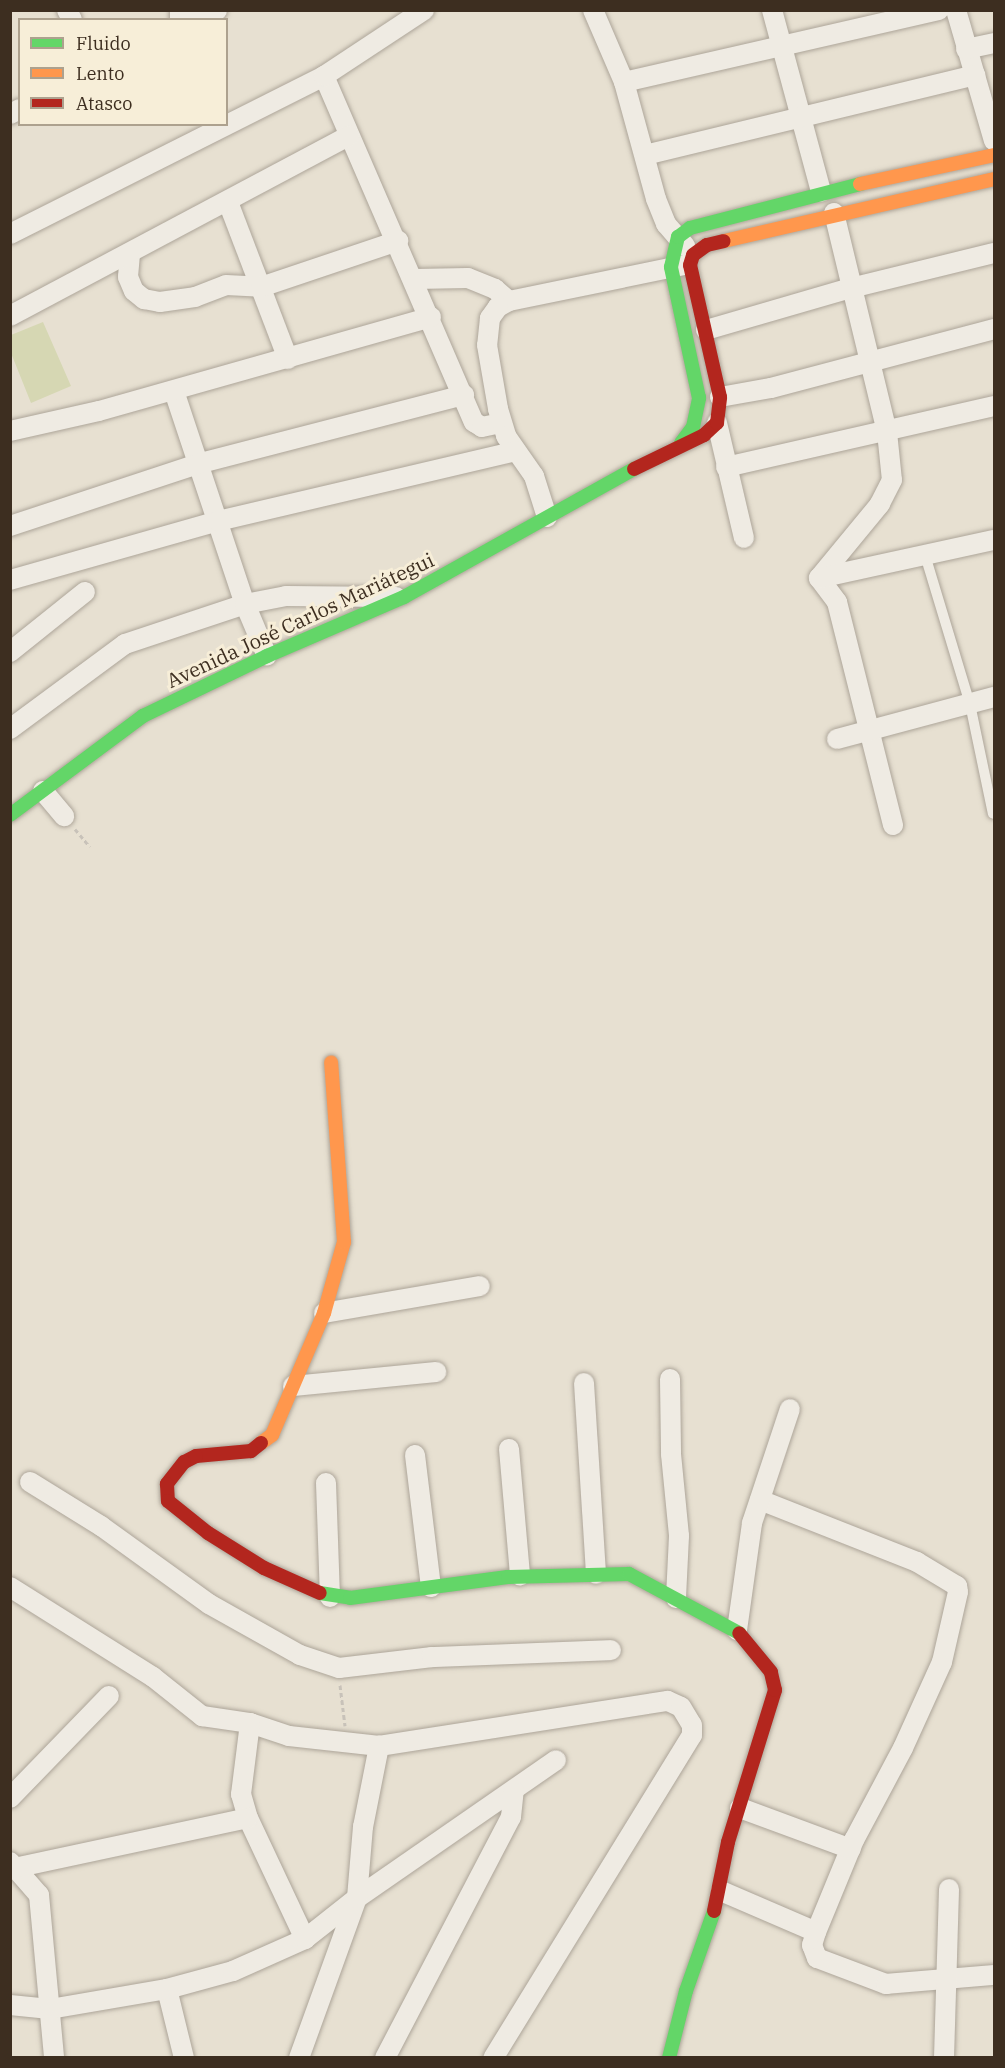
<!DOCTYPE html>
<meta charset="utf-8">
<style>
body{margin:0}
#map{position:relative;width:1005px;height:2068px;overflow:hidden;background:#e7e0d1;font-family:"IBM Plex Serif",serif}
div>[style]{position:absolute}
[style*='--x']{left:calc(var(--x)*1px);top:calc(var(--y)*1px);width:calc(var(--w)*1px);rotate:calc(var(--a)*1deg)}
.green>*{inset:0;background:#d6d7b3}
.path>*{height:3px;margin-top:-1.5px;transform-origin:0;background:repeating-linear-gradient(90deg,#c8c2b9 0 4.5px,transparent 0 7.5px)}
.roads{filter:drop-shadow(0 0 2px #ada599) drop-shadow(0 0 2px #ada599)}
.lane>*{height:10px;margin:-5px;padding:0 5px;transform-origin:5px;border-radius:5px;background:#efebe3}
.street>*{height:20px;margin:-10px;padding:0 10px;transform-origin:10px;border-radius:10px;background:#efebe3}
.fast>*{height:14px;margin:-7px;padding:0 7px;transform-origin:7px;border-radius:7px;background:#63d668}
.slow>*{height:14px;margin:-7px;padding:0 7px;transform-origin:7px;border-radius:7px;background:#ff974d}
.jam>*{height:14px;margin:-7px;padding:0 7px;transform-origin:7px;border-radius:7px;background:#b3261e}
span{translate:-50% -50%;white-space:nowrap;text-align:center;line-height:1.15;-webkit-text-stroke:6px #f7eed8;paint-order:stroke}
.street-label{font-size:20px;color:#3d2e20}
.frame{position:absolute;inset:0;border:12px solid #3d2e20;pointer-events:none}
.legend{position:absolute;left:18px;top:18px;width:210px;height:108px;box-sizing:border-box;background:#f7eed8;border:2px solid #ada18e;margin:0;padding:8px 10px;list-style:none;font-size:18px;color:#3d2e20}
.legend li{display:flex;align-items:center;gap:12px;height:30px}
.legend b{width:30px;border:2px solid #ada18e}
</style>
<div id="map">
<div class="green">
<i style="clip-path:polygon(43px 322px,71px 386px,31px 403px,11px 353px,11px 335px)"></i>
</div>
<div class="path">
<i style="--x:75;--y:829;--w:23;--a:50"></i>
<i style="--x:340;--y:1685;--w:41;--a:83"></i>
</div>
<div class="roads">
<div class="lane">
<i style="--x:925;--y:555;--w:156;--a:73.2"></i>
<i style="--x:970;--y:704;--w:112;--a:78.2"></i>
</div>
<div class="street">
<i style="--x:67;--y:10;--w:11;--a:63"></i>
<i style="--x:593;--y:10;--w:78;--a:66.7"></i>
<i style="--x:624;--y:82;--w:121;--a:74.7"></i>
<i style="--x:656;--y:199;--w:27;--a:68"></i>
<i style="--x:666;--y:224;--w:29;--a:49"></i>
<i style="--x:772;--y:10;--w:188;--a:74.9"></i>
<i style="--x:956;--y:10;--w:136;--a:73.8"></i>
<i style="--x:180;--y:20;--w:10;--a:-90"></i>
<i style="--x:194;--y:20;--w:25;--a:-23"></i>
<i style="--x:966;--y:49;--w:29;--a:-12"></i>
<i style="--x:324;--y:76;--w:377;--a:66.6"></i>
<i style="--x:474;--y:422;--w:9;--a:32"></i>
<i style="--x:482;--y:427;--w:19;--a:-12"></i>
<i style="--x:624;--y:82;--w:323;--a:-12.9"></i>
<i style="--x:10;--y:114;--w:11;--a:-27"></i>
<i style="--x:645;--y:155;--w:340;--a:-13.6"></i>
<i style="--x:228;--y:202;--w:168;--a:69.1"></i>
<i style="--x:834;--y:213;--w:225;--a:76.4"></i>
<i style="--x:887;--y:432;--w:48;--a:84.1"></i>
<i style="--x:892;--y:480;--w:27;--a:117"></i>
<i style="--x:880;--y:504;--w:96;--a:129.5"></i>
<i style="--x:819;--y:578;--w:30;--a:53"></i>
<i style="--x:837;--y:602;--w:230;--a:75.9"></i>
<i style="--x:10;--y:234;--w:352;--a:-26.7"></i>
<i style="--x:324;--y:76;--w:120;--a:-33.4"></i>
<i style="--x:130;--y:254;--w:23;--a:95"></i>
<i style="--x:128;--y:277;--w:15;--a:67"></i>
<i style="--x:134;--y:291;--w:13;--a:39"></i>
<i style="--x:144;--y:299;--w:16;--a:11"></i>
<i style="--x:160;--y:302;--w:35;--a:-8"></i>
<i style="--x:195;--y:297;--w:33;--a:-21"></i>
<i style="--x:226;--y:285;--w:35;--a:3"></i>
<i style="--x:261;--y:287;--w:145;--a:-18.6"></i>
<i style="--x:415;--y:279;--w:53;--a:-1.1"></i>
<i style="--x:468;--y:278;--w:29;--a:22"></i>
<i style="--x:495;--y:289;--w:18;--a:41"></i>
<i style="--x:509;--y:301;--w:180;--a:-11.6"></i>
<i style="--x:509;--y:301;--w:13;--a:151"></i>
<i style="--x:498;--y:307;--w:14;--a:126"></i>
<i style="--x:490;--y:318;--w:27;--a:96"></i>
<i style="--x:487;--y:345;--w:65;--a:80.2"></i>
<i style="--x:498;--y:409;--w:28;--a:73"></i>
<i style="--x:506;--y:436;--w:49;--a:55"></i>
<i style="--x:534;--y:476;--w:43;--a:72.4"></i>
<i style="--x:10;--y:316;--w:384;--a:-28"></i>
<i style="--x:706;--y:330;--w:151;--a:-16.2"></i>
<i style="--x:851;--y:288;--w:147;--a:-13.8"></i>
<i style="--x:174;--y:391;--w:225;--a:71.6"></i>
<i style="--x:245;--y:604;--w:56;--a:67.1"></i>
<i style="--x:720;--y:397;--w:52;--a:-10"></i>
<i style="--x:771;--y:388;--w:231;--a:-14.8"></i>
<i style="--x:717;--y:423;--w:118;--a:76.8"></i>
<i style="--x:10;--y:431;--w:91;--a:-12.7"></i>
<i style="--x:99;--y:411;--w:345;--a:-15.8"></i>
<i style="--x:726;--y:467;--w:275;--a:-12.8"></i>
<i style="--x:10;--y:526;--w:197;--a:-18.3"></i>
<i style="--x:197;--y:464;--w:276;--a:-14.5"></i>
<i style="--x:819;--y:578;--w:179;--a:-12.3"></i>
<i style="--x:10;--y:580;--w:216;--a:-15.8"></i>
<i style="--x:218;--y:521;--w:306;--a:-13.2"></i>
<i style="--x:10;--y:652;--w:96;--a:-38.7"></i>
<i style="--x:10;--y:729;--w:143;--a:-36.5"></i>
<i style="--x:125;--y:644;--w:126;--a:-18.4"></i>
<i style="--x:245;--y:604;--w:42;--a:-11"></i>
<i style="--x:286;--y:596;--w:110;--a:0.5"></i>
<i style="--x:837;--y:739;--w:163;--a:-15"></i>
<i style="--x:43;--y:791;--w:33;--a:50"></i>
<i style="--x:324;--y:1313;--w:158;--a:-9.8"></i>
<i style="--x:670;--y:1379;--w:75;--a:89.2"></i>
<i style="--x:671;--y:1454;--w:82;--a:84.4"></i>
<i style="--x:679;--y:1536;--w:62;--a:92.8"></i>
<i style="--x:584;--y:1383;--w:191;--a:86.4"></i>
<i style="--x:293;--y:1386;--w:144;--a:-5.6"></i>
<i style="--x:509;--y:1449;--w:127;--a:85"></i>
<i style="--x:415;--y:1455;--w:133;--a:83.1"></i>
<i style="--x:30;--y:1482;--w:84;--a:31.8"></i>
<i style="--x:101;--y:1526;--w:133;--a:35.8"></i>
<i style="--x:209;--y:1604;--w:104;--a:29.3"></i>
<i style="--x:300;--y:1655;--w:41;--a:18.4"></i>
<i style="--x:339;--y:1668;--w:94;--a:-6.7"></i>
<i style="--x:432;--y:1657;--w:179;--a:-2.2"></i>
<i style="--x:326;--y:1483;--w:114;--a:88"></i>
<i style="--x:760;--y:1500;--w:169;--a:21.5"></i>
<i style="--x:917;--y:1562;--w:47;--a:31"></i>
<i style="--x:957;--y:1586;--w:6;--a:81"></i>
<i style="--x:958;--y:1592;--w:72;--a:102.9"></i>
<i style="--x:942;--y:1662;--w:94;--a:114.4"></i>
<i style="--x:903;--y:1748;--w:104;--a:118"></i>
<i style="--x:854;--y:1840;--w:100;--a:112.4"></i>
<i style="--x:816;--y:1932;--w:14;--a:107"></i>
<i style="--x:812;--y:1945;--w:14;--a:69"></i>
<i style="--x:817;--y:1958;--w:74;--a:20.6"></i>
<i style="--x:886;--y:1984;--w:108;--a:-4.8"></i>
<i style="--x:10;--y:1587;--w:169;--a:32.2"></i>
<i style="--x:153;--y:1677;--w:63;--a:38.5"></i>
<i style="--x:202;--y:1716;--w:49;--a:8.3"></i>
<i style="--x:250;--y:1723;--w:41;--a:18.4"></i>
<i style="--x:289;--y:1736;--w:91;--a:6.3"></i>
<i style="--x:379;--y:1746;--w:292;--a:-8.9"></i>
<i style="--x:668;--y:1701;--w:14;--a:25"></i>
<i style="--x:681;--y:1707;--w:21;--a:59"></i>
<i style="--x:692;--y:1725;--w:10;--a:90"></i>
<i style="--x:692;--y:1735;--w:379;--a:121.6"></i>
<i style="--x:737;--y:1630;--w:108;--a:-82"></i>
<i style="--x:752;--y:1523;--w:120;--a:-71.6"></i>
<i style="--x:250;--y:1723;--w:72;--a:97.2"></i>
<i style="--x:241;--y:1794;--w:25;--a:74"></i>
<i style="--x:248;--y:1818;--w:134;--a:64.8"></i>
<i style="--x:10;--y:1798;--w:142;--a:-45.9"></i>
<i style="--x:740;--y:1808;--w:118;--a:20.3"></i>
<i style="--x:10;--y:1862;--w:44;--a:48.7"></i>
<i style="--x:39;--y:1895;--w:164;--a:84.7"></i>
<i style="--x:10;--y:1869;--w:243;--a:-12.1"></i>
<i style="--x:721;--y:1891;--w:103;--a:23.3"></i>
<i style="--x:167;--y:1989;--w:71;--a:76.2"></i>
<i style="--x:10;--y:2005;--w:40;--a:5.7"></i>
<i style="--x:50;--y:2009;--w:119;--a:-9.7"></i>
<i style="--x:167;--y:1989;--w:68;--a:-15.3"></i>
<i style="--x:233;--y:1971;--w:79;--a:-24"></i>
<i style="--x:305;--y:1939;--w:66;--a:-38.3"></i>
<i style="--x:357;--y:1898;--w:242;--a:-34.7"></i>
<i style="--x:299;--y:2058;--w:170;--a:-70.1"></i>
<i style="--x:357;--y:1898;--w:71;--a:-85.2"></i>
<i style="--x:363;--y:1827;--w:83;--a:-78.8"></i>
<i style="--x:385;--y:2058;--w:272;--a:-62.4"></i>
<i style="--x:511;--y:1817;--w:27;--a:-84"></i>
<i style="--x:944;--y:2058;--w:169;--a:-88.3"></i>
</div>
<div class="fast">
<i style="--x:681;--y:443;--w:20;--a:-53"></i>
<i style="--x:693;--y:427;--w:30;--a:-78"></i>
<i style="--x:699;--y:398;--w:134;--a:-102.1"></i>
<i style="--x:671;--y:267;--w:31;--a:-77"></i>
<i style="--x:678;--y:237;--w:15;--a:-37"></i>
<i style="--x:690;--y:228;--w:176;--a:-14.5"></i>
<i style="--x:10;--y:815;--w:166;--a:-36.7"></i>
<i style="--x:143;--y:716;--w:138;--a:-25.8"></i>
<i style="--x:267;--y:656;--w:149;--a:-23.3"></i>
<i style="--x:404;--y:597;--w:263;--a:-29.1"></i>
<i style="--x:320;--y:1593;--w:30;--a:9"></i>
<i style="--x:350;--y:1598;--w:159;--a:-7.6"></i>
<i style="--x:508;--y:1577;--w:121;--a:-1.4"></i>
<i style="--x:629;--y:1574;--w:125;--a:28.2"></i>
<i style="--x:669;--y:2058;--w:69;--a:-75.8"></i>
<i style="--x:686;--y:1991;--w:85;--a:-70.7"></i>
</div>
<div class="slow">
<i style="--x:860;--y:184;--w:137;--a:-12.2"></i>
<i style="--x:724;--y:241;--w:277;--a:-12.9"></i>
<i style="--x:261;--y:1443;--w:14;--a:-36"></i>
<i style="--x:272;--y:1435;--w:133;--a:-66.9"></i>
<i style="--x:324;--y:1313;--w:74;--a:-74.3"></i>
<i style="--x:344;--y:1242;--w:180;--a:-94.1"></i>
</div>
<div class="jam">
<i style="--x:634;--y:469;--w:78;--a:-25.9"></i>
<i style="--x:704;--y:435;--w:18;--a:-43"></i>
<i style="--x:717;--y:423;--w:26;--a:-83"></i>
<i style="--x:720;--y:397;--w:135;--a:-102.8"></i>
<i style="--x:690;--y:265;--w:10;--a:-73"></i>
<i style="--x:693;--y:255;--w:17;--a:-36"></i>
<i style="--x:707;--y:245;--w:17;--a:-13"></i>
<i style="--x:261;--y:1443;--w:13;--a:141"></i>
<i style="--x:251;--y:1451;--w:55;--a:174.8"></i>
<i style="--x:196;--y:1456;--w:13;--a:153"></i>
<i style="--x:184;--y:1462;--w:28;--a:128"></i>
<i style="--x:167;--y:1484;--w:17;--a:87"></i>
<i style="--x:168;--y:1501;--w:51;--a:38.7"></i>
<i style="--x:208;--y:1533;--w:66;--a:32"></i>
<i style="--x:264;--y:1568;--w:61;--a:24.1"></i>
<i style="--x:714;--y:1911;--w:70;--a:-78.5"></i>
<i style="--x:728;--y:1842;--w:159;--a:-72.8"></i>
<i style="--x:775;--y:1690;--w:18;--a:-103"></i>
<i style="--x:771;--y:1672;--w:50;--a:-129.4"></i>
</div>
</div>
<div class="street-label">
<span style="left:300px;top:620px;rotate:-25deg">Avenida José Carlos Mariátegui</span>
</div>
<div class="frame"></div>
<ul class="legend">
<li><b style="height:8px;background:#63d668"></b>Fluido</li>
<li><b style="height:8px;background:#ff974d"></b>Lento</li>
<li><b style="height:8px;background:#b3261e"></b>Atasco</li>
</ul>
</div>
